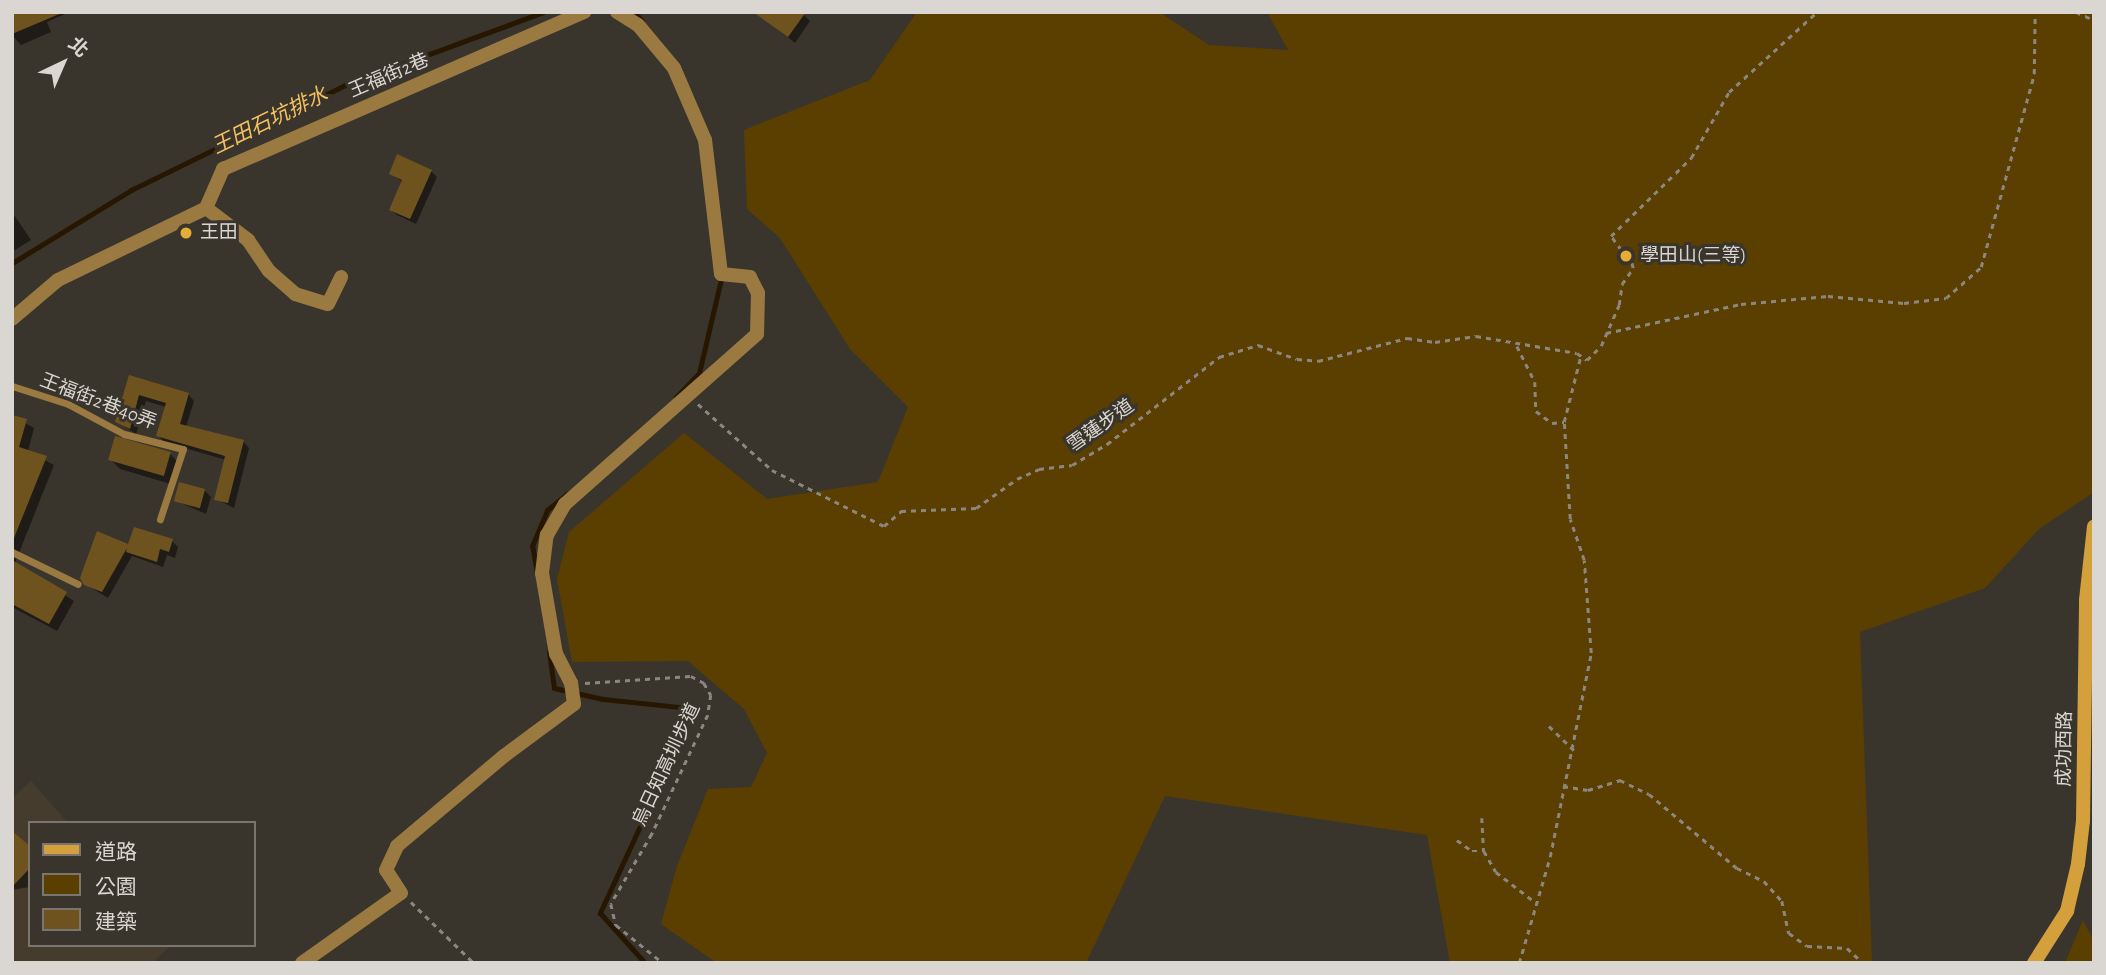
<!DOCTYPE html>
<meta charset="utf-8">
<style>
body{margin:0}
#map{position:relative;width:2106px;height:975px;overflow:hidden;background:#3a352c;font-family:"Alegreya Sans","Noto Sans TC",sans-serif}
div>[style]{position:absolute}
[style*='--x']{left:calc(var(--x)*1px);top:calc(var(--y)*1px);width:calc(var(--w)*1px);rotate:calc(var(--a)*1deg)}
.built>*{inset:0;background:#453c2e}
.green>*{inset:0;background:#5b3f00}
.shadow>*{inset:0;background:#0007}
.stream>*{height:5px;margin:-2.5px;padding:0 2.5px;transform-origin:2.5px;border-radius:2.5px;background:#271700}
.building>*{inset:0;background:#6f531f;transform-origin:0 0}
.path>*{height:2.5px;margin-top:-1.25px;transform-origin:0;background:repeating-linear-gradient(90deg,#8b8780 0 5px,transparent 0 10px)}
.lane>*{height:7px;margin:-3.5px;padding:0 3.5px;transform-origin:3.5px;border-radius:3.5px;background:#9a7a41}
.street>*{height:14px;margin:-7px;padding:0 7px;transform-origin:7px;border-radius:7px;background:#9a7a41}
.secondary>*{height:14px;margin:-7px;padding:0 7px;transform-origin:7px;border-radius:7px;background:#d3a03c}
.dots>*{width:19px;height:19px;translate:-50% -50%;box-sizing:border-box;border:4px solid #3a352c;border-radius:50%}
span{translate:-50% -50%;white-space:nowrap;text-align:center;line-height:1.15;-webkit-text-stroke:6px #3a352c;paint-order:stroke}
.street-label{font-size:19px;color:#dad6d1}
.poi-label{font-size:19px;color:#dad6d1}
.left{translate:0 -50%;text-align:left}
.water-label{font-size:21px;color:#f5c161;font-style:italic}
.frame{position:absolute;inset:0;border:14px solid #dad6d1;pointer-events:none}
.legend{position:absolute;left:28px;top:821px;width:228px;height:126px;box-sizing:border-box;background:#3a352c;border:2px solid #7a756e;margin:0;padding:9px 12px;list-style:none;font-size:21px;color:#dad6d1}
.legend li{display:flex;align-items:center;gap:14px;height:35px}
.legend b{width:35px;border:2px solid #7a756e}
.north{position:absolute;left:28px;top:28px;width:70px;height:70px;-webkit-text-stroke:5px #3a352c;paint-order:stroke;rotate:44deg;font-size:19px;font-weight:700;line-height:28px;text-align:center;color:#dad6d1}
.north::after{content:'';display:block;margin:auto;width:24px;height:32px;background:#dad6d1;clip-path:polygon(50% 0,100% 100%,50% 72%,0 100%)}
</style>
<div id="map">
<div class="built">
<i style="clip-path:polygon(31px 781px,68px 823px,30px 823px,30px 945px,171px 945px,152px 963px,12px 963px,12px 798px)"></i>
</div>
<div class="green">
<i style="clip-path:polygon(917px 12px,1159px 12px,1209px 45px,1288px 50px,1267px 12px,2094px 12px,2094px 492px,2039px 529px,1985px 588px,1860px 632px,1872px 963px,1450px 963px,1427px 835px,1165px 796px,1086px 963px,717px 963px,661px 924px,677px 866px,708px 789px,751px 787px,767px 753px,744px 709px,688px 661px,572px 662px,557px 579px,569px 532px,684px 433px,767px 499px,878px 482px,908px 407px,850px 349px,780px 238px,747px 209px,744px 130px,870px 80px)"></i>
<i style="clip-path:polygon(2083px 920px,2094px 942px,2094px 963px,2065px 963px)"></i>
</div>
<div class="shadow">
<i style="clip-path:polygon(12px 12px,70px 12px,47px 22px,51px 32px,21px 45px,12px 35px)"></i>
<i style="clip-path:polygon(804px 15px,810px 21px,795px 43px,763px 17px)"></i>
<i style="clip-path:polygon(431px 171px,437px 177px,416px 224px,397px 215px,391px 210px,403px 182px,391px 174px)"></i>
<i style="clip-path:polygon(12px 212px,31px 240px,12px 252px)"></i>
<i style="clip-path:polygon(131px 377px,188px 394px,194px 401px,186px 427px,243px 441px,249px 448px,234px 508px,216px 499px,226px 460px,164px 442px,158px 435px,166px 407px,146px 401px,136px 434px,117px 422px)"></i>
<i style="clip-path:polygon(12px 416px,34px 428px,28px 451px,54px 465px,15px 563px,74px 601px,57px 631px,12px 607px)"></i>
<i style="clip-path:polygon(170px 454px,180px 464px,174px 485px,120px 469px,110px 459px)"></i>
<i style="clip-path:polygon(204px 490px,211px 497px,206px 514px,174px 500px)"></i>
<i style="clip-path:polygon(98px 534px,130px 547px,172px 541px,178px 547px,175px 558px,167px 555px,163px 567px,132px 556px,108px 598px,85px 584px)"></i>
<i style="clip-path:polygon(12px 834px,30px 846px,30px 887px,12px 890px)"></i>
</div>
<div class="stream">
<i style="--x:634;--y:12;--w:12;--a:48"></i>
<i style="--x:12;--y:263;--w:140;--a:-31.5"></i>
<i style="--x:131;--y:190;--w:238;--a:-26.1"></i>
<i style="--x:345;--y:85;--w:211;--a:-20.2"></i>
<i style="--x:676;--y:397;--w:33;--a:-46"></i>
<i style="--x:699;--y:373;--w:101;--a:-76.8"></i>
<i style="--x:537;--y:573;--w:27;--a:-100"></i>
<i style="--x:532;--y:546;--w:39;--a:-67"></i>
<i style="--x:547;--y:510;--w:26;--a:-39"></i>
<i style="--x:549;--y:652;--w:36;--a:82"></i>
<i style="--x:554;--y:688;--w:50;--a:12.7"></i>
<i style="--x:603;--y:699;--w:85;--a:6"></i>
<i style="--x:688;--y:708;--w:54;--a:108.4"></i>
<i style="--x:671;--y:759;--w:170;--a:114.8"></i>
<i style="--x:600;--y:913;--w:67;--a:48"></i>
</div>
<div class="building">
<i style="clip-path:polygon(12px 12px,64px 12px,12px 34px)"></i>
<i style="clip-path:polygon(753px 12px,806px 12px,788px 37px)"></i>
<i style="clip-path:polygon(397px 154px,432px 170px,410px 219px,389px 210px,402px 180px,389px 174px)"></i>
<i style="clip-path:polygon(129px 375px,189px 393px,180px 424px,244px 440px,228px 503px,214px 500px,225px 456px,156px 436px,166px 403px,139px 395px,130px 429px,115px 422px)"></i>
<i style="clip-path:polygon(12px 415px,27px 419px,19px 447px,47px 456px,12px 543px)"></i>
<i style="left:115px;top:436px;width:58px;height:25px;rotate:16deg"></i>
<i style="left:179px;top:482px;width:27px;height:20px;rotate:15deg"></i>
<i style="clip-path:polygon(134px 527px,173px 539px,169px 552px,160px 549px,157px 562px,126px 552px,127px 548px,102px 592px,84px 585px,80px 578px,97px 531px,128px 544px)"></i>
<i style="clip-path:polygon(12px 560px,67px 592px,49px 624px,12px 604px)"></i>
<i style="clip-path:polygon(12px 831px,30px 846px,30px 868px,12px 887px)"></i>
</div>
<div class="path">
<i style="--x:2076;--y:12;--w:20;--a:24"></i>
<i style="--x:1606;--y:333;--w:138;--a:-12.1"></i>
<i style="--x:1741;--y:304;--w:87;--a:-5.3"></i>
<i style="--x:1828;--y:296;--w:76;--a:5.3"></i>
<i style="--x:1904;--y:303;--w:42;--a:-6.8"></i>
<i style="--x:1946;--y:298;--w:47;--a:-41.5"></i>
<i style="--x:1981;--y:267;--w:200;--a:-74.6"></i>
<i style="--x:2034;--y:74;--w:62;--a:-89.1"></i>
<i style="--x:1517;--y:346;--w:40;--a:63.4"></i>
<i style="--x:1535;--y:382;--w:29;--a:88"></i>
<i style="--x:1536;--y:411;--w:20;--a:37"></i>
<i style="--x:1552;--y:423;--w:12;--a:-5"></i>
<i style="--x:698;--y:404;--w:99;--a:41.7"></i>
<i style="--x:772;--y:470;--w:125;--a:26.6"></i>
<i style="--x:884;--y:526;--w:23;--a:-41"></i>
<i style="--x:901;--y:511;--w:75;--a:-2.3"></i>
<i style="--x:976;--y:508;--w:50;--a:-35.3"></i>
<i style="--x:1017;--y:479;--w:24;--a:-24"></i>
<i style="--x:1039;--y:469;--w:33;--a:-7"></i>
<i style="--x:1072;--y:465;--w:41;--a:-31"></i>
<i style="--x:1107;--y:444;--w:142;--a:-37.8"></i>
<i style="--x:1219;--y:357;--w:41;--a:-17.1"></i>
<i style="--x:1258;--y:345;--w:41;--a:19.7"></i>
<i style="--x:1297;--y:359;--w:21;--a:5"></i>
<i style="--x:1318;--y:361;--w:92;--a:-14.5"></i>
<i style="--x:1407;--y:338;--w:28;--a:8"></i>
<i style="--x:1435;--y:342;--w:41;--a:-8.3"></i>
<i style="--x:1476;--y:336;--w:102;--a:9.6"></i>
<i style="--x:1577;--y:353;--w:12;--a:35"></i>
<i style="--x:1587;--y:360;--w:20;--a:-45"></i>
<i style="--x:1601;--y:346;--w:45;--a:-66.3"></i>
<i style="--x:1619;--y:305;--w:21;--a:-82"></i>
<i style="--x:1622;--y:284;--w:19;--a:-55"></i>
<i style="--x:1633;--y:268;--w:15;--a:-106"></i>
<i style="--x:1629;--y:254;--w:9;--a:-153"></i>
<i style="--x:1621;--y:250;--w:17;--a:-126"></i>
<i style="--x:1611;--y:236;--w:112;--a:-44.3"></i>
<i style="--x:1691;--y:158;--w:76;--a:-60.1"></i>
<i style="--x:1729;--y:92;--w:119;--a:-42.3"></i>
<i style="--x:585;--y:683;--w:106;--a:-3.8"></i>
<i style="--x:691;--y:676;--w:15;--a:28"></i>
<i style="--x:704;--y:683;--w:14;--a:60"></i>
<i style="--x:711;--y:695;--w:20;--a:99"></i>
<i style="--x:708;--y:715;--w:132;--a:115.2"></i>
<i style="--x:652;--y:834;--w:81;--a:120.4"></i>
<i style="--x:611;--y:904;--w:22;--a:77"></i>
<i style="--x:616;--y:925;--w:60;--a:39"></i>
<i style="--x:1549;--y:726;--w:35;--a:44"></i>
<i style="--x:1563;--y:786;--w:25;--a:9"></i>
<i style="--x:1588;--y:790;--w:34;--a:-17"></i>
<i style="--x:1620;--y:780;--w:32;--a:26"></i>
<i style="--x:1649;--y:794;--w:115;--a:40.1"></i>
<i style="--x:1737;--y:868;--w:30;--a:26"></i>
<i style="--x:1764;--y:881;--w:27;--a:48"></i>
<i style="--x:1782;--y:901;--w:33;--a:78"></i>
<i style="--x:1789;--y:933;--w:22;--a:36"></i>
<i style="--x:1807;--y:946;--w:40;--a:2.9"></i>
<i style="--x:1847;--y:948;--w:22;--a:43"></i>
<i style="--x:1482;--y:818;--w:33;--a:87"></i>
<i style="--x:1484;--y:851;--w:24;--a:60"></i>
<i style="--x:1496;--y:872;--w:49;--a:37.6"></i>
<i style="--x:1457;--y:840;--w:19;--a:36"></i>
<i style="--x:1472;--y:851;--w:12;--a:0"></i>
<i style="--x:411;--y:902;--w:88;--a:44.1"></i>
<i style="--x:1519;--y:963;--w:110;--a:-73.7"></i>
<i style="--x:1550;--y:857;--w:208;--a:-78.6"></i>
<i style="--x:1591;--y:653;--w:93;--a:-94.3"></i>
<i style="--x:1584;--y:560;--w:43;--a:-108.9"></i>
<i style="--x:1570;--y:519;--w:97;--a:-93.5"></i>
<i style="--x:1564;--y:422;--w:69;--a:-75.8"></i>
</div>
<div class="lane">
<i style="--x:12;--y:386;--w:59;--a:17.8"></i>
<i style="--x:68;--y:404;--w:64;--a:28.2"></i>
<i style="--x:124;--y:434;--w:61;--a:14.3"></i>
<i style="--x:183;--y:449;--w:74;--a:108.2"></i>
<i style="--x:12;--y:552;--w:73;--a:25.9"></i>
</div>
<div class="street">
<i style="--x:206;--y:208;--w:53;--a:37.3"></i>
<i style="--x:248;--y:240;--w:37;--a:56"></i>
<i style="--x:269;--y:271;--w:35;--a:41"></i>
<i style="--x:295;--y:294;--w:34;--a:17"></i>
<i style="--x:328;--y:304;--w:30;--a:-64"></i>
<i style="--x:12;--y:319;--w:60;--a:-40.3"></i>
<i style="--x:58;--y:280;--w:165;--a:-25.9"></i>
<i style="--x:206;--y:208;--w:43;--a:-66.4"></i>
<i style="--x:223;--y:169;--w:394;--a:-23.5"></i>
<i style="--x:302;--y:963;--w:121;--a:-35.3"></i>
<i style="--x:401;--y:893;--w:27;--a:-123"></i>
<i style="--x:386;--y:870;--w:26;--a:-65"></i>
<i style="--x:397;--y:846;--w:140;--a:-40.1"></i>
<i style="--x:504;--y:756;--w:87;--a:-36.6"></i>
<i style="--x:574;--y:704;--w:21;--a:-98"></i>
<i style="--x:571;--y:683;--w:33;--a:-117"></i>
<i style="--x:556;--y:654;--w:82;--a:-99.8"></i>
<i style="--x:542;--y:573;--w:38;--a:-83"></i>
<i style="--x:547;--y:535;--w:36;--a:-60"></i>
<i style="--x:565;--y:504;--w:256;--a:-41.5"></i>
<i style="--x:757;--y:334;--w:41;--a:-88.6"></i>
<i style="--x:758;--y:293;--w:18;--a:-117"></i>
<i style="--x:750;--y:277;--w:29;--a:-174"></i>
<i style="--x:721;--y:274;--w:135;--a:-96.8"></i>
<i style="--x:705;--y:140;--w:78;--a:-113.3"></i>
<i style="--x:674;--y:68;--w:56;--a:-129.9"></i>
<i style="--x:638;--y:25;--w:25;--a:-148"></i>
</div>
<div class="secondary">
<i style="--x:2034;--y:963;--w:62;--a:-57.6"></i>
<i style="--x:2067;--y:911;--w:48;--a:-76.8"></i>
<i style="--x:2078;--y:864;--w:43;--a:-83.4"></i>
<i style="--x:2083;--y:821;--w:221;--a:-89.2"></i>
<i style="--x:2086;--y:600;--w:74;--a:-83.8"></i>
</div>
<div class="dots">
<i style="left:186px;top:233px;background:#e7ac36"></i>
<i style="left:1626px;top:256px;background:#e7ac36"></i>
</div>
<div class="street-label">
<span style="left:389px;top:76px;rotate:-23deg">王福街2巷</span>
<span style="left:98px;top:402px;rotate:21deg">王福街2巷40弄</span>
<span style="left:1101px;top:426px;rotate:-35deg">雪蓮步道</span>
<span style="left:2065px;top:749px;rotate:-89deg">成功西路</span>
<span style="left:667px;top:765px;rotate:-65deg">烏日知高圳步道</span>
</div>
<div class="poi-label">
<span class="left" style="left:200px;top:233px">王田</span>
<span class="left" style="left:1640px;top:256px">學田山(三等)</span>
</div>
<div class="water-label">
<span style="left:270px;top:121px;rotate:-26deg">王田石坑排水</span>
</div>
<div class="frame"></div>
<ul class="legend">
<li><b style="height:9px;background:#d3a03c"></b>道路</li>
<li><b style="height:19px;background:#5b3f00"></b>公園</li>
<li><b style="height:19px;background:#6f531f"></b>建築</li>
</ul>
<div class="north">北</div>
</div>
